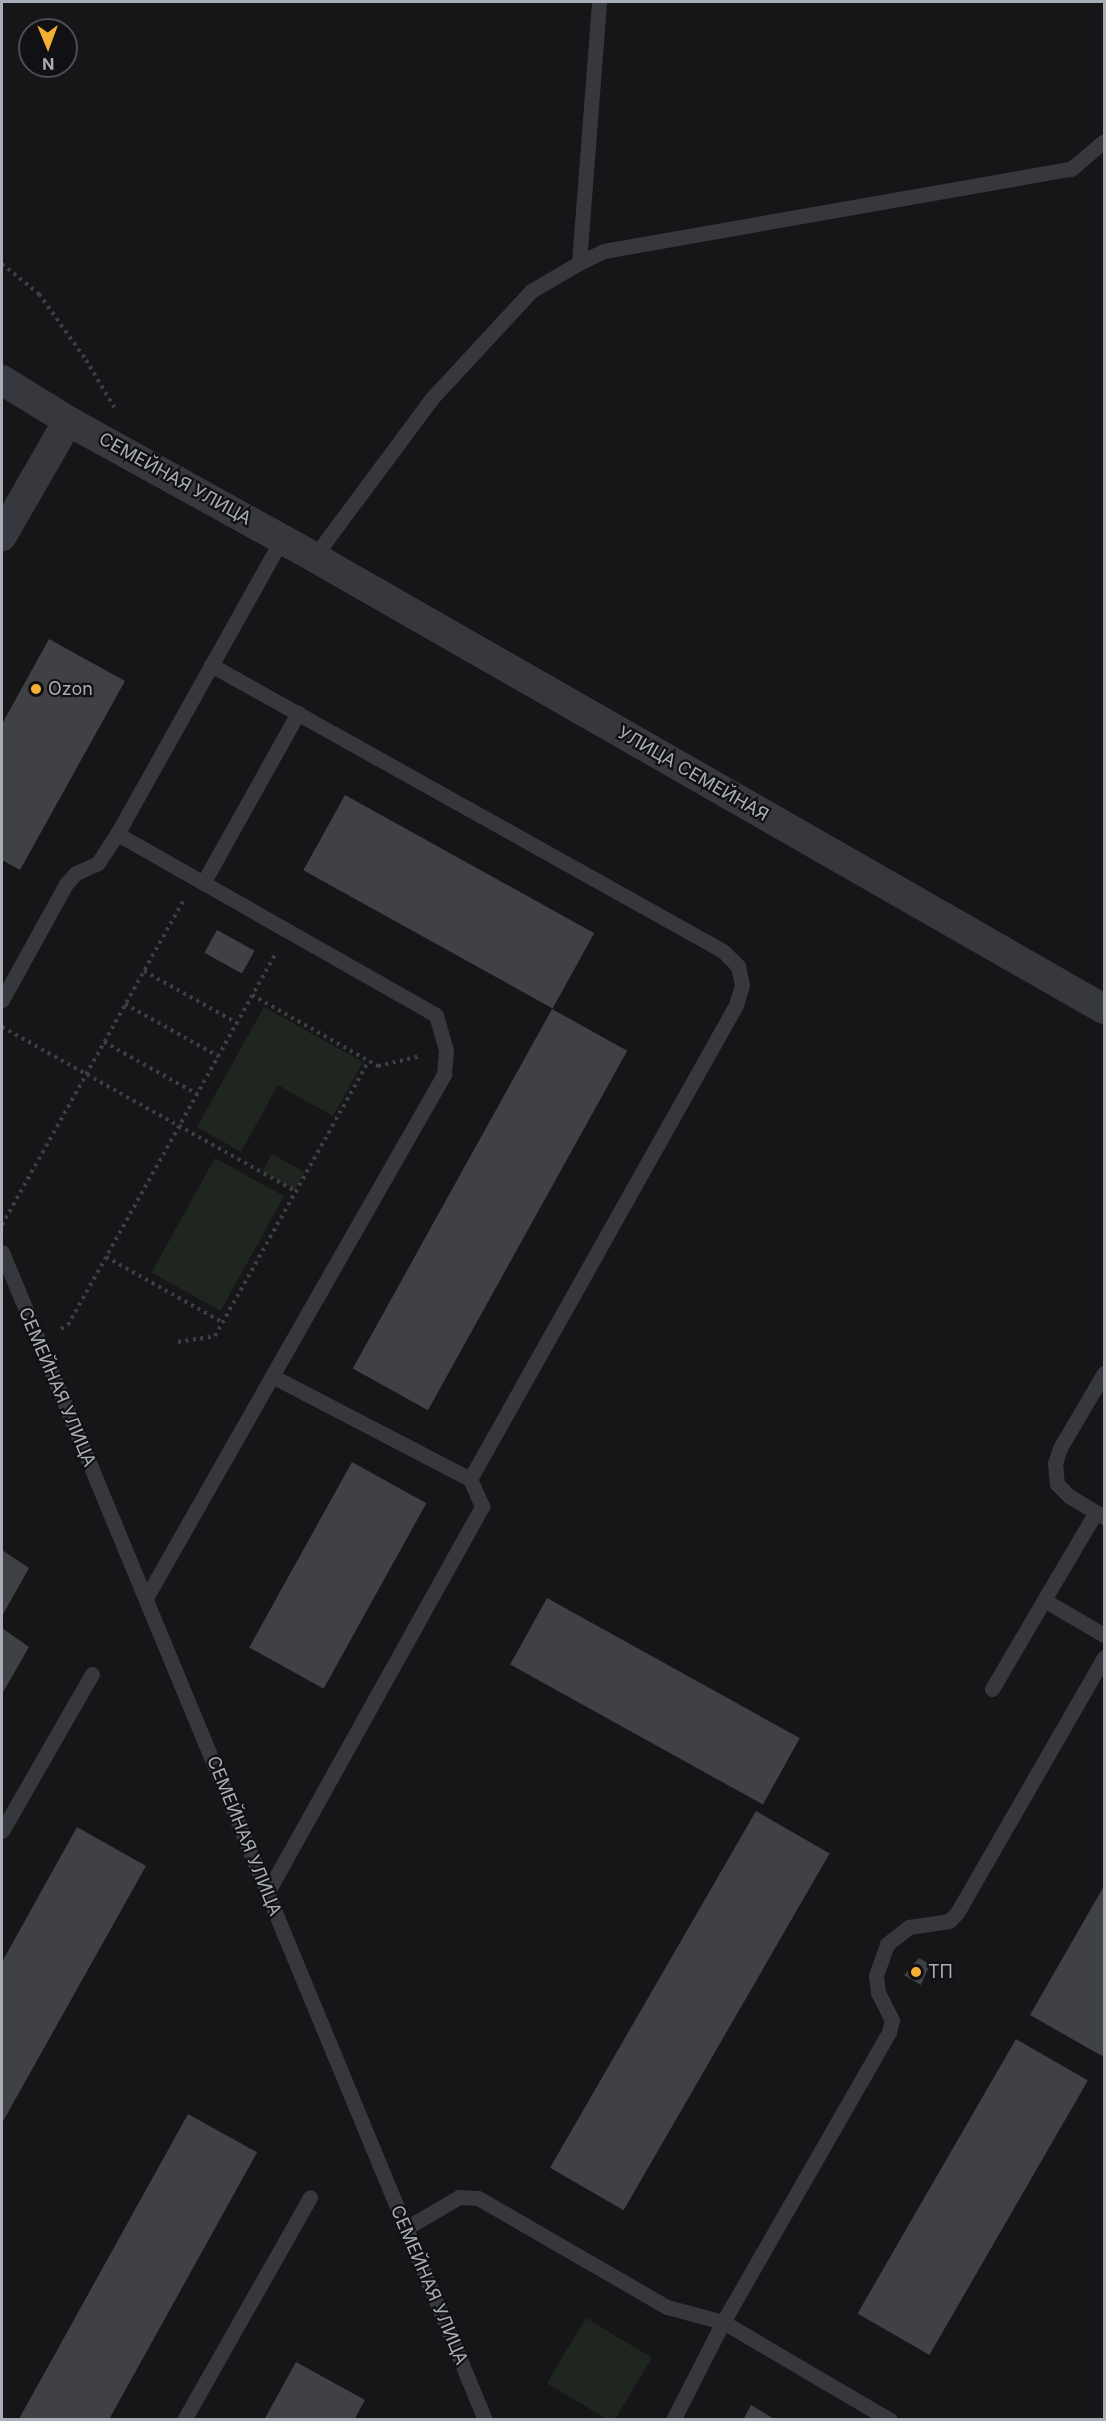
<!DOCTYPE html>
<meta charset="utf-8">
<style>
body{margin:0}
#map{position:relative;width:1106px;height:2421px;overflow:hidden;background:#161618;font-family:Inter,sans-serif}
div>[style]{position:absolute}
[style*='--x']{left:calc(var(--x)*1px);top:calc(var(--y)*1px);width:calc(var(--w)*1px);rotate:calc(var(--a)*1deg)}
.green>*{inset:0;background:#1e261f;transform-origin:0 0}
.building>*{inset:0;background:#404145;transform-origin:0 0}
.path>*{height:4px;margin-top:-2px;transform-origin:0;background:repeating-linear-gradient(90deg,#3d3f44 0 3px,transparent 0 7.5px)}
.service>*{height:15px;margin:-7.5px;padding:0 7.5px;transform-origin:7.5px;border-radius:7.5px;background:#37383d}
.minor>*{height:30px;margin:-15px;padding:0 15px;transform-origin:15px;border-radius:15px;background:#37383d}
.dots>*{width:16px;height:16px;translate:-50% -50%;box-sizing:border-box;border:3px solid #111113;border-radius:50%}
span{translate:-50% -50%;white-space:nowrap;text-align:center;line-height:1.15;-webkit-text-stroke:4.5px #111113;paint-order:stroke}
.street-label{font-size:18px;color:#a8adb8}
.poi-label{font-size:18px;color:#a8adb8}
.left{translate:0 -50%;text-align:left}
.frame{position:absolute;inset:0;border:3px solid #a8adb8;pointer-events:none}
.north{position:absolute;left:18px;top:18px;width:60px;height:60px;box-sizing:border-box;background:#111113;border:2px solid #4d4f55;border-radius:50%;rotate:179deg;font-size:16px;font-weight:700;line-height:24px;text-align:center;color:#a8adb8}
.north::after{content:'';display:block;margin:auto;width:21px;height:27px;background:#f2b134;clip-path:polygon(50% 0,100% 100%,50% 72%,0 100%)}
</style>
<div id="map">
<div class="green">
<i style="clip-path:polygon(264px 1007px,363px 1062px,333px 1116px,278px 1085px,241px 1152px,197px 1127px)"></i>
<i style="left:272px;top:1154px;width:37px;height:20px;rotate:29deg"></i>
<i style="left:215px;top:1158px;width:79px;height:131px;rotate:29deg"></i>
<i style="left:586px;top:2318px;width:77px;height:76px;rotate:31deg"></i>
</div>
<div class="building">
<i style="clip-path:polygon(49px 639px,125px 681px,20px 870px,2px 860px,2px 724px)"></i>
<i style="left:345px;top:795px;width:285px;height:86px;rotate:29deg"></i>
<i style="left:217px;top:930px;width:43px;height:26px;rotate:29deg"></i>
<i style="left:552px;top:1009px;width:86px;height:411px;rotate:29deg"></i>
<i style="left:352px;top:1462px;width:85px;height:212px;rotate:29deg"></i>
<i style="clip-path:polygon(2px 1550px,29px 1568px,2px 1616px)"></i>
<i style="left:547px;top:1598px;width:289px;height:76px;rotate:29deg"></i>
<i style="clip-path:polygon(2px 1628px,29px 1647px,2px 1694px)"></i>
<i style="left:756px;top:1811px;width:85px;height:412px;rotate:30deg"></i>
<i style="clip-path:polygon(77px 1827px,146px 1866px,2px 2123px,2px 1962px)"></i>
<i style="clip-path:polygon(1104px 1886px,1104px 2052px,1102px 2056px,1030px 2015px)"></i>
<i style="clip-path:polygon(919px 1958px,930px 1964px,921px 1985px,904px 1975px)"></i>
<i style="left:1016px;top:2039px;width:83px;height:317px;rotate:30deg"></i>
<i style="left:188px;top:2114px;width:79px;height:351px;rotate:29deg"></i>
<i style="clip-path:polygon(296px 2362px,365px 2400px,354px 2420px,264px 2420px)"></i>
<i style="clip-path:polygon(751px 2405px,776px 2420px,743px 2420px)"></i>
</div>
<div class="path">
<i style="--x:2;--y:264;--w:48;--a:39"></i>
<i style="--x:39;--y:294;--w:81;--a:54.5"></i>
<i style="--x:86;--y:360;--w:55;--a:59.2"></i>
<i style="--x:144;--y:971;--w:107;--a:29.2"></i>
<i style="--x:252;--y:995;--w:145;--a:29.4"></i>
<i style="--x:378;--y:1066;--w:44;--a:-13.1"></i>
<i style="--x:125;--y:1004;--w:107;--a:29.2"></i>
<i style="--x:2;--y:1027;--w:336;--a:29.2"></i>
<i style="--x:104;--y:1042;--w:107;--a:29.2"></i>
<i style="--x:2;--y:1225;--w:371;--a:-60.8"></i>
<i style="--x:106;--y:1257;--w:133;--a:29.3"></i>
<i style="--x:61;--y:1329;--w:8;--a:-30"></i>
<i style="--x:68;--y:1325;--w:426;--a:-60.8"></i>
<i style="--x:178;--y:1342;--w:37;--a:-9"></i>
<i style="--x:215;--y:1336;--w:315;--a:-60.8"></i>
</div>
<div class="service">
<i style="--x:579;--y:263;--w:262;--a:-85.6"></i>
<i style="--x:314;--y:557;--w:199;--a:-53.4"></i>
<i style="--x:433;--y:397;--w:144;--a:-47.2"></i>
<i style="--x:531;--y:291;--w:56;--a:-30.3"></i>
<i style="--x:579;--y:263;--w:28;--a:-26"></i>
<i style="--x:604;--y:251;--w:474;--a:-10"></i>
<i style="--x:1071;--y:169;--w:43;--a:-40.3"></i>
<i style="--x:211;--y:665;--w:586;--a:29.19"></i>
<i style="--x:723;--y:951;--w:21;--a:45"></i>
<i style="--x:738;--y:966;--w:19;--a:78"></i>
<i style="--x:742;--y:985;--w:21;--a:107"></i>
<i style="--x:736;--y:1005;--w:544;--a:119.3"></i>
<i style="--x:203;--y:883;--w:195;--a:-60.8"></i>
<i style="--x:2;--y:1000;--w:132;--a:-61.1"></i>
<i style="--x:66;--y:884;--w:15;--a:-48"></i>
<i style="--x:76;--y:873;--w:24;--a:-24"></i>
<i style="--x:98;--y:863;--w:35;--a:-57"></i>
<i style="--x:2;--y:1252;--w:1264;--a:67.53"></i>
<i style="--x:1104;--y:1373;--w:87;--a:120.4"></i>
<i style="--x:1060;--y:1448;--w:16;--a:108"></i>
<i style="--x:1055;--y:1463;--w:21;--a:85"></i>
<i style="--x:1057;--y:1484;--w:17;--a:45"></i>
<i style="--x:1069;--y:1496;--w:41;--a:31"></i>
<i style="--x:1096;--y:1512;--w:102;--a:120.6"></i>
<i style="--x:1044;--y:1600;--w:69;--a:30.3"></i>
<i style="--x:146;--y:1598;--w:255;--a:-60.4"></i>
<i style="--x:992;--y:1689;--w:103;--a:-59.7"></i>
<i style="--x:2;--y:1831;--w:181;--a:-60.2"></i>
<i style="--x:267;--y:1893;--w:443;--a:-60.9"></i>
<i style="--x:482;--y:1506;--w:30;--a:-114"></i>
<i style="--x:470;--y:1479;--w:223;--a:-152.5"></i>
<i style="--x:272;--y:1376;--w:348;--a:-60.3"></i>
<i style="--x:444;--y:1074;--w:24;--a:-85"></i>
<i style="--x:446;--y:1050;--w:36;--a:-106"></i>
<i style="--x:436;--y:1015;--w:367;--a:-150.4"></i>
<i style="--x:117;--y:834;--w:338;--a:-60.8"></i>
<i style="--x:406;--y:2228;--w:61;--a:-30.3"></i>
<i style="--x:459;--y:2197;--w:19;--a:3"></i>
<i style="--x:478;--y:2198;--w:218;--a:30"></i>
<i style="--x:667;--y:2307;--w:58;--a:15"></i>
<i style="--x:723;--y:2322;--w:110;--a:117"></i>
<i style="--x:184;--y:2420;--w:256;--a:-60.5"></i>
<i style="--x:890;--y:2420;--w:194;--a:-149.6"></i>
<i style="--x:723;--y:2322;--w:334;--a:-60.2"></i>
<i style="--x:889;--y:2032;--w:12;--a:-76"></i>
<i style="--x:892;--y:2020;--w:31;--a:-117"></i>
<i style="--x:878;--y:1992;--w:17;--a:-97"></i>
<i style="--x:876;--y:1975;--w:33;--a:-70"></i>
<i style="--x:887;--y:1944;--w:28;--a:-38"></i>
<i style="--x:909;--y:1927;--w:40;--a:-8.5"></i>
<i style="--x:949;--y:1921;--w:11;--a:-45"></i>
<i style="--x:957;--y:1913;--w:295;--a:-60.1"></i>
</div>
<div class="minor">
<i style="--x:2;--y:380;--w:78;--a:31.8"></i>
<i style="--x:68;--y:421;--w:133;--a:119.9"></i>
<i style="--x:68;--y:421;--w:281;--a:28.9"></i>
<i style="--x:314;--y:557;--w:910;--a:29.78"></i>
</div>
<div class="dots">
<i style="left:36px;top:689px;background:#f2b134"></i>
<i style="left:916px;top:1972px;background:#f2b134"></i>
</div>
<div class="street-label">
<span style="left:175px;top:479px;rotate:29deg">СЕМЕЙНАЯ УЛИЦА</span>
<span style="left:693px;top:774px;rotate:30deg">УЛИЦА СЕМЕЙНАЯ</span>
<span style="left:57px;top:1387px;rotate:67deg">СЕМЕЙНАЯ УЛИЦА</span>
<span style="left:244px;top:1836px;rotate:68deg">СЕМЕЙНАЯ УЛИЦА</span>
<span style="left:429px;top:2285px;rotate:67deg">СЕМЕЙНАЯ УЛИЦА</span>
</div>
<div class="poi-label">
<span class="left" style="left:48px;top:689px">Ozon</span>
<span class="left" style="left:928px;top:1972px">ТП</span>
</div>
<div class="frame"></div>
<div class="north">N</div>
</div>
